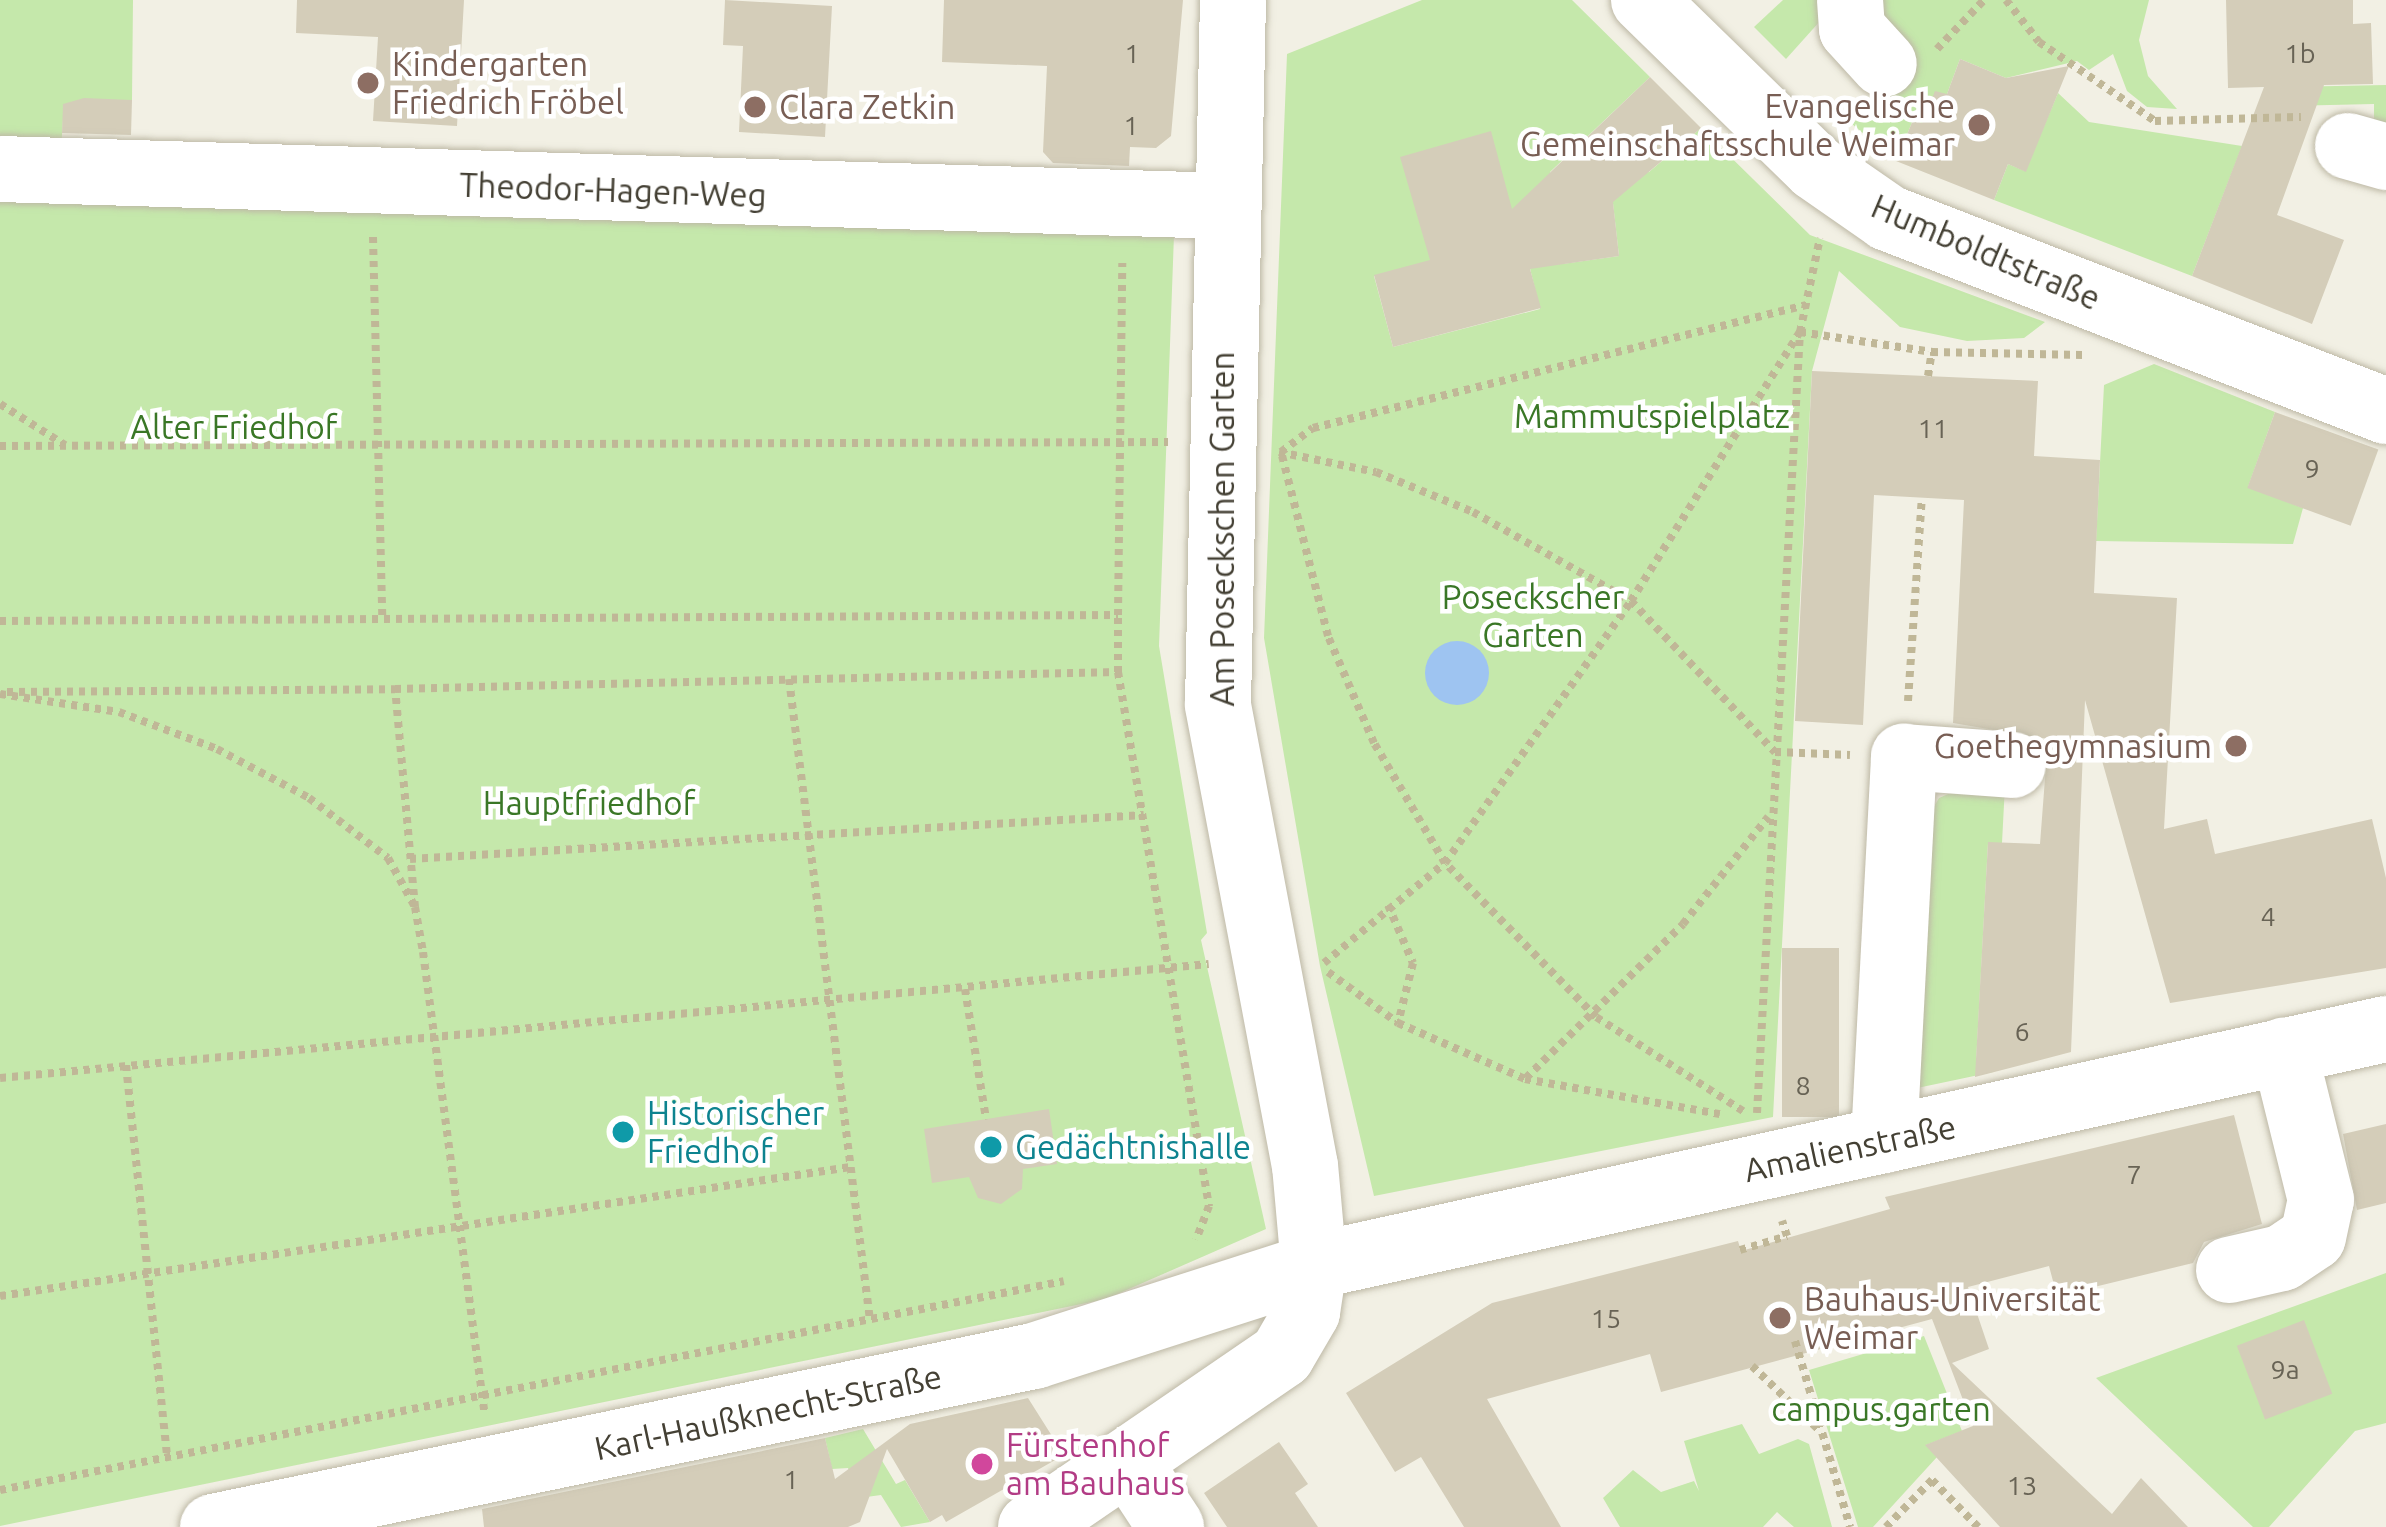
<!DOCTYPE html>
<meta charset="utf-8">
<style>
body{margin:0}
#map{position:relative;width:2386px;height:1527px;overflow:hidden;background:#f2f0e4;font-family:Ubuntu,sans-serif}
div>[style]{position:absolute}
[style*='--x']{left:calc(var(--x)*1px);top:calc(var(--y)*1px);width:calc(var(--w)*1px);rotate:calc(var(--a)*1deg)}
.green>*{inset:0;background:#c5e8ab}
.water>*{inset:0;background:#9ec4f1}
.round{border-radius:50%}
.building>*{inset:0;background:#d4cdb9;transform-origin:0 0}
.path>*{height:8px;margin-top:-4px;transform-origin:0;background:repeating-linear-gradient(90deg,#c0b797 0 6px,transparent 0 12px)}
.roads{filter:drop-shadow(0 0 3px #beb9a6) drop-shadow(0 0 3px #beb9a6)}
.minor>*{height:66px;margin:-33px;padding:0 33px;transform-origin:33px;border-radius:33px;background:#fff}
.dots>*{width:33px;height:33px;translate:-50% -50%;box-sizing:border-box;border:6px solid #fff;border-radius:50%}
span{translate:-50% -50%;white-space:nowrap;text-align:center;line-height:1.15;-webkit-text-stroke:9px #fff;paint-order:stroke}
.number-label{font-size:27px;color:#686355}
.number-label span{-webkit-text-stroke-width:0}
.education-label{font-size:33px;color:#785e54}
.left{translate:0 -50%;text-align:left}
.right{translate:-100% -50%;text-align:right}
.street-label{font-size:33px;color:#444034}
.park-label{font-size:33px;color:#3a7726}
.culture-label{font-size:33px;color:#0d838f}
.hotel-label{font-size:33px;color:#b23c85}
</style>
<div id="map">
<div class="green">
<i style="clip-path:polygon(0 0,133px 0,132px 100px,64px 105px,61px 149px,0 148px)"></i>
<i style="clip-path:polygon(evenodd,1422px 0,1572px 0,1650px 77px,1550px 172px,1562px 264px,1619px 256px,1610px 177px,1649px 172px,1701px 128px,1810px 235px,2045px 322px,2024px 338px,1967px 341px,1900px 327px,1839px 271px,1812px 371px,1773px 1117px,1374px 1196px,1320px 966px,1264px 638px,1287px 54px,1422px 0,1522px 236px,1540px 309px,1393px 347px,1374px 276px,1522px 236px)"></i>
<i style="clip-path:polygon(1783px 0,1839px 0,1786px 59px,1754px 27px)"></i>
<i style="clip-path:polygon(1876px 0,2149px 0,2139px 40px,2148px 76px,2177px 109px,2147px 107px,2127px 91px,2113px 54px,2089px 70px,2077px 61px,2006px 78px,1960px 59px,1947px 94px,1922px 123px,1913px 120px,1896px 161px,1852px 124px,1883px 95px,1886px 31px)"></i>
<i style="clip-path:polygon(2386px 85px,2386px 130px,2374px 130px,2374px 104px,2282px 106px,2282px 87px)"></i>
<i style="clip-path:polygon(2058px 93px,2089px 122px,2242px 146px,2192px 276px,1994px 200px,2008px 164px,2025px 171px)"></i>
<i style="clip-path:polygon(0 190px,1174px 235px,1159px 646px,1207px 933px,1201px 940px,1266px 1229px,1106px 1299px,0 1526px)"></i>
<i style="clip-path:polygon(2154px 364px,2275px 412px,2248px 487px,2303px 508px,2293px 544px,2096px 541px,2104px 385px)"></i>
<i style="clip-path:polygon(2005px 785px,2002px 843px,1988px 843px,1976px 1063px,1993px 1072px,1903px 1091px,1926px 820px,1939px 798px,1967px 786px)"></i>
<i style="clip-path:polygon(2386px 1273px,2386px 1423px,2355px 1431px,2269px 1527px,2253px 1527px,2096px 1378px)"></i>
<i style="clip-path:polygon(1924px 1336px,1962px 1431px,1926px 1445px,1937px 1457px,1873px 1527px,1858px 1527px,1809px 1370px)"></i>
<i style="clip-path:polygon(1742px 1424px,1759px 1454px,1798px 1439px,1809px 1444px,1832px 1527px,1794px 1527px,1777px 1512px,1763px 1527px,1620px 1527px,1603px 1498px,1633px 1470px,1661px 1492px,1694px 1481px,1699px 1491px,1684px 1441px)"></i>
<i style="clip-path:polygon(863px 1429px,896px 1484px,905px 1480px,930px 1522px,901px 1527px,881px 1495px,859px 1498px,848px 1468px,832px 1469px,825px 1438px)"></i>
</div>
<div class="water">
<i class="round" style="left:1425px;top:641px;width:64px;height:64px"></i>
</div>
<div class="building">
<i style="clip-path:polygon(297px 0,464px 0,457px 126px,373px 121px,378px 37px,296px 33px)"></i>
<i style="clip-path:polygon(725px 0,832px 6px,825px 137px,739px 132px,743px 46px,723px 45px)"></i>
<i style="clip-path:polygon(944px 0,1183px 0,1171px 136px,1156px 148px,1130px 147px,1129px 166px,1053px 163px,1043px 152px,1047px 66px,942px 62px)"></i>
<i style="clip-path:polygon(2226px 0,2353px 0,2353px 24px,2371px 23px,2373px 84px,2324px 85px,2277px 215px,2344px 240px,2312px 324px,2192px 276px,2264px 87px,2228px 88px)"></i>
<i style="clip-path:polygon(1960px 59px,2006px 78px,2069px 66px,2026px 172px,2008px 164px,1994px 200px,1896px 161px,1913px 120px,1922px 123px,1935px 91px,1947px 94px)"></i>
<i style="clip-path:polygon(1650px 77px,1701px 128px,1613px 202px,1619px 256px,1530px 269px,1541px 308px,1393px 347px,1374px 275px,1430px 260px,1400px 157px,1491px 131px,1512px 209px)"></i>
<i style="clip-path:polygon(84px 98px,132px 100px,131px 135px,62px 133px,63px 104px)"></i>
<i style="clip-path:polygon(1812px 371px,2038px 381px,2034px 456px,2100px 460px,2094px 593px,2177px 598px,2164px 829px,2207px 819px,2215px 854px,2372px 819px,2386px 878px,2386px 968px,2170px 1003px,2085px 700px,2071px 1052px,1975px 1077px,1988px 842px,2040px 844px,2048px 739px,1953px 723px,1964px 500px,1874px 495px,1863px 725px,1795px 721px)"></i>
<i style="left:2275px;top:412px;width:110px;height:81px;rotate:20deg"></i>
<i style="left:1782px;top:948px;width:57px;height:169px"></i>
<i style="clip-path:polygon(1049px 1109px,1057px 1164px,1023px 1169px,1022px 1189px,1001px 1204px,978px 1198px,969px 1177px,932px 1183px,924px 1129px)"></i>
<i style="clip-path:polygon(2234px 1115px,2262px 1224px,2204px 1242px,2193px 1263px,2057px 1296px,2049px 1266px,1968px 1287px,1989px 1349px,1952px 1363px,2112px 1514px,2141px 1478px,2188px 1527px,2000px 1527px,1925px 1445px,1973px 1426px,1932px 1319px,1661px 1392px,1650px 1354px,1487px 1399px,1561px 1527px,1464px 1527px,1421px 1457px,1395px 1472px,1346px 1393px,1492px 1303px,1738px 1241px,1741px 1251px,1890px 1209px,1885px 1197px)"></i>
<i style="clip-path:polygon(2386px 1124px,2386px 1203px,2357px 1210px,2343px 1134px)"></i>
<i style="left:2304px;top:1320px;width:79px;height:72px;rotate:69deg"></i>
<i style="clip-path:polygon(1028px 1398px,1064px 1455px,946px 1522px,942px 1515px,930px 1522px,887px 1449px,860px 1522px,848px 1527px,484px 1527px,482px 1509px,825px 1438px,835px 1479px,910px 1424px)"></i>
<i style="clip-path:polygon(1279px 1442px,1308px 1484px,1295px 1493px,1318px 1527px,1227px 1527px,1204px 1493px)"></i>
</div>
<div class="path">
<i style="--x:2006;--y:0;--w:53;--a:51.8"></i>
<i style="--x:2039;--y:42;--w:140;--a:34.3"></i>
<i style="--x:2155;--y:121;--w:146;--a:-1.6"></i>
<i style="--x:1937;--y:49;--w:68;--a:-46.2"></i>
<i style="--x:373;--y:237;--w:381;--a:88.6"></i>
<i style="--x:1928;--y:376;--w:24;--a:-81"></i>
<i style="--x:0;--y:404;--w:77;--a:32.2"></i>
<i style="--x:0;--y:446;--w:1168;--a:-0.2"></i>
<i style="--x:1279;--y:452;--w:99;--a:11.7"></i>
<i style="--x:1376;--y:472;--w:105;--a:22.4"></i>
<i style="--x:1473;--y:512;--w:181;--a:29.4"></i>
<i style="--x:1631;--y:601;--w:209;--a:46.4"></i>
<i style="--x:1775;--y:752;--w:75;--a:2.3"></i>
<i style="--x:0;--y:621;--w:1118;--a:-0.31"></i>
<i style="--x:1118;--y:615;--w:352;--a:-89.3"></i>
<i style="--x:1118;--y:672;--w:57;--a:-90"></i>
<i style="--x:789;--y:679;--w:646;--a:82.8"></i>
<i style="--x:7;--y:692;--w:388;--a:-0.4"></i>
<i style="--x:0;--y:694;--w:120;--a:8.6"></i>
<i style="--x:119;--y:712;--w:105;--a:20.7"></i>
<i style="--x:217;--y:749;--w:104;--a:28"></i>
<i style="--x:309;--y:798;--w:99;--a:37.2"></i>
<i style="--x:388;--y:858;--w:56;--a:61.1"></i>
<i style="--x:415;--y:907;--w:46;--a:79.9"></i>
<i style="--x:423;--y:952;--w:464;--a:82.4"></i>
<i style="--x:1908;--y:701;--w:203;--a:-86.1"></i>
<i style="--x:410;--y:859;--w:735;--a:-3.43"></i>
<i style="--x:1388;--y:905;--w:63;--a:66.7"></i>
<i style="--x:1413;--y:963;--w:62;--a:104"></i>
<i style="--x:415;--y:907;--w:219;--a:-95.2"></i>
<i style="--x:395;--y:689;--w:723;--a:-1.35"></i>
<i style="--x:1118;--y:672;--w:542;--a:80.33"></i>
<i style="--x:1209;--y:1206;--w:36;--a:111"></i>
<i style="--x:1324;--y:963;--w:157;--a:-39.6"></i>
<i style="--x:1445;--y:863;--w:321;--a:-54.6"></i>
<i style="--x:1631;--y:601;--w:318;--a:-57.9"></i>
<i style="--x:1800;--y:332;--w:134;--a:8.6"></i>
<i style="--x:1932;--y:352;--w:151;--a:1.1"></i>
<i style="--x:1328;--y:972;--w:87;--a:36.1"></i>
<i style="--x:1398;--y:1023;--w:139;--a:23.8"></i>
<i style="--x:1525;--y:1079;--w:198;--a:10.2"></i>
<i style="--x:965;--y:989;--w:132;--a:80.8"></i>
<i style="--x:126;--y:1065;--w:392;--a:84"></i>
<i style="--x:0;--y:1078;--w:1214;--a:-5.39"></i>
<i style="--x:1526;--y:1078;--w:220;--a:-44.4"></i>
<i style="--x:1683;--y:924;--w:137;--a:-51.5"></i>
<i style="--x:1743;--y:1111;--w:174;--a:-147.4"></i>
<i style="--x:1596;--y:1017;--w:216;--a:-134.4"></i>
<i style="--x:1445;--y:863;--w:139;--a:-120.6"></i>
<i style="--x:1374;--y:743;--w:116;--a:-113.3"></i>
<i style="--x:1328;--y:636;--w:190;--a:-104.3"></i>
<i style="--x:1281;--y:452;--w:40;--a:-37"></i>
<i style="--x:1313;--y:428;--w:508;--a:-14.01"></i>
<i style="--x:1757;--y:1113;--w:782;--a:-86.85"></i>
<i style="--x:1800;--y:332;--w:96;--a:-78"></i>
<i style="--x:1740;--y:1250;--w:49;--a:-16.6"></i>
<i style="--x:1787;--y:1236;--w:16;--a:-108"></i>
<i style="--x:0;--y:1296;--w:860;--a:-8.63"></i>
<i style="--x:1795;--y:1341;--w:194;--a:73.5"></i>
<i style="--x:1752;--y:1366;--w:94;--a:43.7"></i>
<i style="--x:0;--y:1490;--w:1084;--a:-11.11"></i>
<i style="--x:1886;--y:1527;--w:66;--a:-45.6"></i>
<i style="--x:1932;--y:1480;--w:66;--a:45.6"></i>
</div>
<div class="roads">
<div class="minor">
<i style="--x:1644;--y:0;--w:240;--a:44.3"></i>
<i style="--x:1816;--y:168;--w:88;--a:34.8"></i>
<i style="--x:1888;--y:218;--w:534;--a:21.18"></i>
<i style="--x:1850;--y:0;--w:29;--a:86"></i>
<i style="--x:1852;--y:29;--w:47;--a:47.6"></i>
<i style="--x:2348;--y:146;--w:40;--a:16"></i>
<i style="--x:0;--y:169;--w:1227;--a:1.73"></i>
<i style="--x:1884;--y:1140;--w:384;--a:-87"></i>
<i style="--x:1904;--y:757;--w:109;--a:4.2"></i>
<i style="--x:2229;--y:1270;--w:54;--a:-12.8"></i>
<i style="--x:2282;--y:1258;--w:37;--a:-34"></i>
<i style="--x:2313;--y:1237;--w:38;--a:-78"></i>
<i style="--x:2321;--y:1200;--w:154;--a:-103.9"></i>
<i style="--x:1131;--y:1466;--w:73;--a:56.7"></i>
<i style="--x:213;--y:1527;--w:839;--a:-11.77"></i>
<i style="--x:1034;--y:1356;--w:294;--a:-17.8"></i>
<i style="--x:1314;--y:1266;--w:1098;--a:-12.47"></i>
<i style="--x:1031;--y:1527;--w:304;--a:-34.4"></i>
<i style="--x:1282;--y:1355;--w:50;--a:-59.8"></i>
<i style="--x:1307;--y:1312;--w:47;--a:-81.3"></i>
<i style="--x:1314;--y:1266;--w:100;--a:-95.1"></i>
<i style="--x:1305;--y:1166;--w:470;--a:-100.7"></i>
<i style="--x:1218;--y:704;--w:704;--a:-88.78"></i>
</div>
</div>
<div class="dots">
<i style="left:368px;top:83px;background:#8d6e63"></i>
<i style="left:755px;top:107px;background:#8d6e63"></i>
<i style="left:1979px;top:125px;background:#8d6e63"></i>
<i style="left:2236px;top:746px;background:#8d6e63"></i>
<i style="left:623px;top:1132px;background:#0f9aa8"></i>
<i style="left:991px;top:1147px;background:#0f9aa8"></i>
<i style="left:1780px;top:1318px;background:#8d6e63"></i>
<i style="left:982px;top:1464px;background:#d1479c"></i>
</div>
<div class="number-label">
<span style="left:1132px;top:54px">1</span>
<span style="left:2300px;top:54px">1b</span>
<span style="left:1131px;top:126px">1</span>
<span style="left:1933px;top:429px">11</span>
<span style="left:2312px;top:469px">9</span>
<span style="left:2268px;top:917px">4</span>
<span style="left:2022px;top:1032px">6</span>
<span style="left:1803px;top:1086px">8</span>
<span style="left:2134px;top:1175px">7</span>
<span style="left:1606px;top:1319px">15</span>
<span style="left:2285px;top:1370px">9a</span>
<span style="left:791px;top:1480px">1</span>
<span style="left:2022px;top:1486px">13</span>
</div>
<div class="education-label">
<span class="left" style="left:392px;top:83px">Kindergarten<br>Friedrich Fröbel</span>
<span class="right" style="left:1955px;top:125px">Evangelische<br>Gemeinschaftsschule Weimar</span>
<span class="left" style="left:779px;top:107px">Clara Zetkin</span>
<span class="right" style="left:2212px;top:746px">Goethegymnasium</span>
<span class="left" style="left:1804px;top:1318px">Bauhaus-Universität<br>Weimar</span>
</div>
<div class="street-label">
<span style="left:613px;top:190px;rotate:2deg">Theodor-Hagen-Weg</span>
<span style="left:1986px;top:252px;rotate:23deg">Humboldtstraße</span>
<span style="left:1222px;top:529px;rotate:-90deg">Am Poseckschen Garten</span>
<span style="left:1850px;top:1148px;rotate:-12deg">Amalienstraße</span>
<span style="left:768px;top:1412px;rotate:-12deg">Karl-Haußknecht-Straße</span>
</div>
<div class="park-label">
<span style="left:1652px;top:416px">Mammutspielplatz</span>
<span style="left:234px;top:427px">Alter Friedhof</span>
<span style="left:1533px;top:616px">Poseckscher<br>Garten</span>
<span style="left:589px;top:803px">Hauptfriedhof</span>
<span style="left:1881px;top:1409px">campus.garten</span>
</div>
<div class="culture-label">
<span class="left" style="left:647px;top:1132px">Historischer<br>Friedhof</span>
<span class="left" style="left:1015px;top:1147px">Gedächtnishalle</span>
</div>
<div class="hotel-label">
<span class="left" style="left:1006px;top:1464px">Fürstenhof<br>am Bauhaus</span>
</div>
</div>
